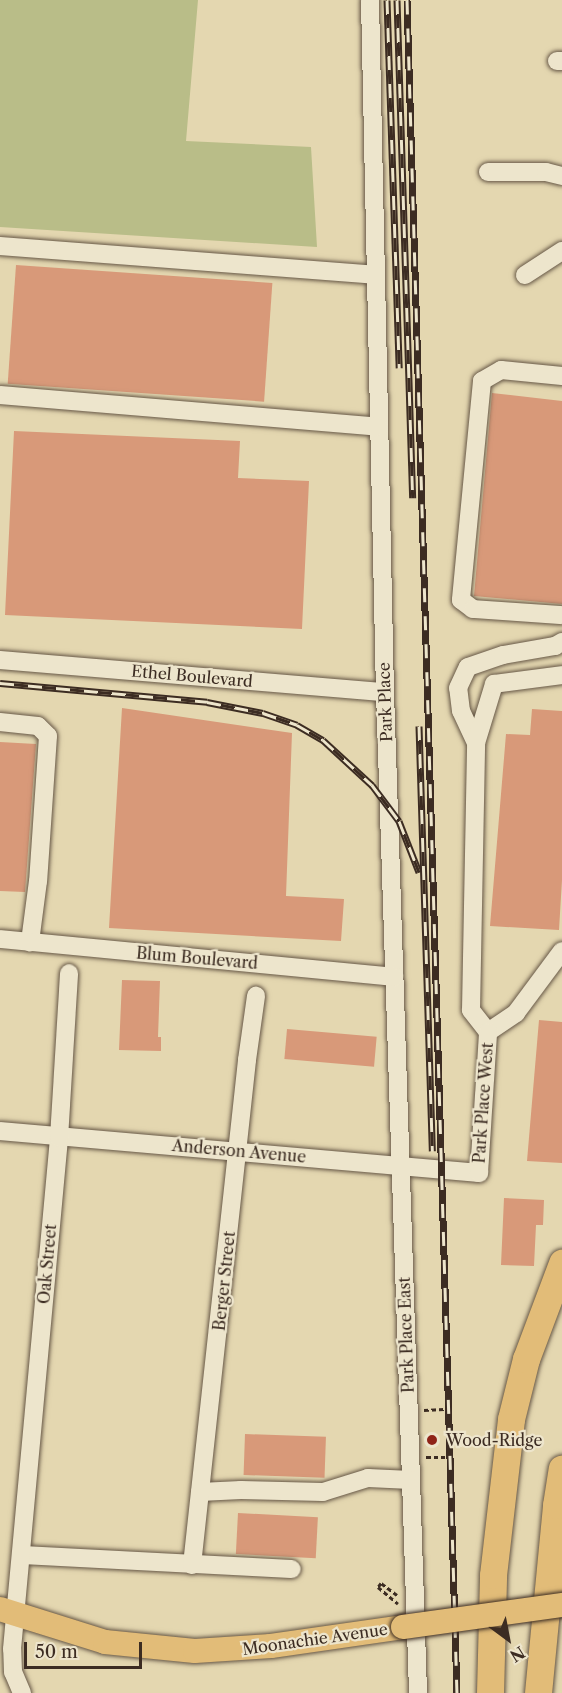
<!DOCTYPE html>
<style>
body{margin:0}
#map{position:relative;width:562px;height:1693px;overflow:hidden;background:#e4d7b0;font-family:"Libre Caslon Text",serif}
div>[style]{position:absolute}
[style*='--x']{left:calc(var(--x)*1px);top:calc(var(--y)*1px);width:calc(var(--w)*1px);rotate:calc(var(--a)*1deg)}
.green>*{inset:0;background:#b9bd88}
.building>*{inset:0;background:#d89979;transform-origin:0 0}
.path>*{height:3px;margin-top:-1.5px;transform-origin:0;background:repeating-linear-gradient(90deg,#3c2c22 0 4.5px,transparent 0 7.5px)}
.roads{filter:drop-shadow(0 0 2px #665746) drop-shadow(0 0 2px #665746)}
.minor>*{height:18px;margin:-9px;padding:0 9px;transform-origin:9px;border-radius:9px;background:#ede5cc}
.major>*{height:24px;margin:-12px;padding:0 12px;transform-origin:12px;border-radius:12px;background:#e2bc78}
.highway>*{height:27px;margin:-13.5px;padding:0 13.5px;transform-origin:13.5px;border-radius:13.5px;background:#e2bc78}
.rail>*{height:7px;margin-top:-3.5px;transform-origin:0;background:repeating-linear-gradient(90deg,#ede5cc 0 14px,#3c2c22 0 28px);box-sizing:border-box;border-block:2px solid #3c2c22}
.bridges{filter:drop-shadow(0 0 2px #3c2c22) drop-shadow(0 0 2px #3c2c22)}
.major-bridge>*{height:24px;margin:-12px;padding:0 12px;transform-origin:12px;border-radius:12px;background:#e2bc78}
.dots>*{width:16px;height:16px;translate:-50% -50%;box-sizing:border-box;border:3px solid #ede5cc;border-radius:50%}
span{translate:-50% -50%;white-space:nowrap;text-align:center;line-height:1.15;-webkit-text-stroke:4.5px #ede5cc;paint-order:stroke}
.street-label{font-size:16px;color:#3c2c22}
.poi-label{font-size:16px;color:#3c2c22}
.left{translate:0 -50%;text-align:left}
.north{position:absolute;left:478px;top:1609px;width:60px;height:60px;-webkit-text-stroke:4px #ede5cc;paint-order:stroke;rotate:148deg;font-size:16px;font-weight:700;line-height:24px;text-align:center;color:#3c2c22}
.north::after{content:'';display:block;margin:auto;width:21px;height:27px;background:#3c2c22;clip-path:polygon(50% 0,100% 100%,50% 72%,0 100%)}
.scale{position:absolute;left:24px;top:1642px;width:118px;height:27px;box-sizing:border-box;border:3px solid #3c2c22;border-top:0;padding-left:8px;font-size:18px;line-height:21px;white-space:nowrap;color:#3c2c22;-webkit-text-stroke:4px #ede5cc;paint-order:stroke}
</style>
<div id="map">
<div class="green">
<i style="clip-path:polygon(0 0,198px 0,186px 141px,311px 147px,317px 247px,0 227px)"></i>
</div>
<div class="building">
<i style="left:16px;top:265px;width:257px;height:119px;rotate:4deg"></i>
<i style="clip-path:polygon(492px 393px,562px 401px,562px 604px,474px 596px)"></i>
<i style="clip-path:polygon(14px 431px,240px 441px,238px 478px,309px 481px,302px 629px,5px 615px)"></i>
<i style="clip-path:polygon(122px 708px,292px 733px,286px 896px,344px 899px,341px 941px,109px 928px)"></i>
<i style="clip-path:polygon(532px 709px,562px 711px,562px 880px,559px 930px,490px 926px,506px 734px,530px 735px)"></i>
<i style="clip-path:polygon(0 742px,36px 744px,25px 892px,0 891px)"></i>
<i style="clip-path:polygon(122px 980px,160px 981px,158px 1037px,161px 1037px,161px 1051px,119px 1050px)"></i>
<i style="clip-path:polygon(539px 1020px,562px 1022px,562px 1163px,527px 1161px)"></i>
<i style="left:287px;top:1029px;width:90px;height:30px;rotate:5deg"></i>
<i style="clip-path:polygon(504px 1198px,544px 1200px,543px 1225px,536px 1225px,534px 1266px,501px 1265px)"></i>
<i style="left:245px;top:1434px;width:81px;height:41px;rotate:2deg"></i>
<i style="left:238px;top:1513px;width:80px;height:41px;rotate:3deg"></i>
</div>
<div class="path">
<i style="--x:424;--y:1410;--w:20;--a:-3"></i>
<i style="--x:426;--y:1457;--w:19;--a:0"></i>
<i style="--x:397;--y:1595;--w:20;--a:-143"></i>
<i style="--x:381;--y:1583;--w:5;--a:127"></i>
<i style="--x:378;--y:1587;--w:26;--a:40"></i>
</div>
<div class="roads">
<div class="minor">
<i style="--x:370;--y:0;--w:692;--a:88.76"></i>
<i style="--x:385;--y:692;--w:1002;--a:88.11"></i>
<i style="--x:557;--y:61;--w:5;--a:0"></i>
<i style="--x:488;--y:172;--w:58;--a:0"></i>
<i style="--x:546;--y:172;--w:16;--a:14"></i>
<i style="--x:0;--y:246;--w:376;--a:4.4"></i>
<i style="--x:525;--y:275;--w:44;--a:-33"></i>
<i style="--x:562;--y:376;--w:61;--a:-174.4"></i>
<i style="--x:501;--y:370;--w:22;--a:150"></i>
<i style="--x:482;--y:381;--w:220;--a:95.5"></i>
<i style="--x:461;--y:600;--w:15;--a:37"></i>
<i style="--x:473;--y:609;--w:89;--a:3.9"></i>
<i style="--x:0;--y:395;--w:380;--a:4.8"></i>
<i style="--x:0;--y:660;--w:386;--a:4.8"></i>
<i style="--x:0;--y:722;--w:38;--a:6"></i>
<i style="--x:38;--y:726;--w:14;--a:45"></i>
<i style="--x:48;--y:736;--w:145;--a:93.9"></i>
<i style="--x:38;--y:881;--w:62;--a:97.5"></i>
<i style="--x:476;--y:743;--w:35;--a:-115"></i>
<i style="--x:461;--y:711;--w:23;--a:-97"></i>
<i style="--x:458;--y:688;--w:23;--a:-65"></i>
<i style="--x:468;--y:667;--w:37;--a:-19"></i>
<i style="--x:503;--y:655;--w:53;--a:-9.8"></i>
<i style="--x:555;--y:646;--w:8;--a:-30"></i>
<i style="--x:0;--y:939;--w:396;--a:5.5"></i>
<i style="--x:488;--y:1032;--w:28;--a:-128"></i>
<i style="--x:471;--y:1010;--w:267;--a:-88.9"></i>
<i style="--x:476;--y:743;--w:62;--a:-73"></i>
<i style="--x:494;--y:684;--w:69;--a:-7.5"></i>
<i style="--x:488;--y:1032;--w:34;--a:-34"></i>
<i style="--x:516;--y:1013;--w:77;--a:-53.4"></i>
<i style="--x:0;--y:1131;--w:481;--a:5"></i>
<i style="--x:479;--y:1173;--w:141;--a:-86.3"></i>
<i style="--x:200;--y:1492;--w:41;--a:-2.8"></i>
<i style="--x:241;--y:1490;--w:82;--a:1.4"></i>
<i style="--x:323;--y:1492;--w:47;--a:-17.3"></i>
<i style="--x:368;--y:1478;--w:43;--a:2.7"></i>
<i style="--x:22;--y:1555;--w:270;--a:3"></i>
<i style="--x:192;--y:1565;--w:508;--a:-83.78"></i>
<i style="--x:247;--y:1060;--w:65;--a:-82"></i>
<i style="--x:22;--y:1693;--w:23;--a:-113"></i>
<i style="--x:13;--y:1672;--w:23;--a:-92"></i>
<i style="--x:12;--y:1649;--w:513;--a:-84.74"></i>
<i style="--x:59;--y:1138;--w:165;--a:-86.5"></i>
</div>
<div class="major">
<i style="--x:0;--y:1609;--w:110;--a:17.4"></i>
<i style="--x:105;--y:1642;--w:90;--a:5.7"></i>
<i style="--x:195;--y:1651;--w:76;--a:-3.8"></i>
<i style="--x:271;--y:1646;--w:133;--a:-8.2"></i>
</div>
<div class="highway">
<i style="--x:490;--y:1693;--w:118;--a:-88.5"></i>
<i style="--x:493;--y:1575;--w:157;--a:-83.4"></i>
<i style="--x:511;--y:1419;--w:62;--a:-76"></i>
<i style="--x:526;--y:1359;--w:103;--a:-69.4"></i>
<i style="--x:538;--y:1693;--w:189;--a:-84.5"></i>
<i style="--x:556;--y:1505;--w:37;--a:-81"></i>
</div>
</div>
<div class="rail">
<i style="--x:387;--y:0;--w:368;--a:88.1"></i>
<i style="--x:397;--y:0;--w:498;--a:88.2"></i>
<i style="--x:407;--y:0;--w:1694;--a:88.31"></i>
<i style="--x:0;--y:683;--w:208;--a:5.2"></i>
<i style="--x:207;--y:702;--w:57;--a:11.1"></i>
<i style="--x:263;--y:713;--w:36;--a:19"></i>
<i style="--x:297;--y:725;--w:30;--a:30"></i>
<i style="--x:323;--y:740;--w:67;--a:42.6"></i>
<i style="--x:372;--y:785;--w:45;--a:53.1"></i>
<i style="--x:399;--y:821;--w:55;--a:68.6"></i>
<i style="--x:419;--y:726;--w:425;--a:88.2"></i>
</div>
<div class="bridges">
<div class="major-bridge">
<i style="--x:403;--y:1627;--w:161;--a:-7.9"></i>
</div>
</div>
<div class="dots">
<i style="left:432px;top:1440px;background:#8f2418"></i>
</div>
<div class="street-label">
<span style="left:192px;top:676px;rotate:5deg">Ethel Boulevard</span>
<span style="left:385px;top:702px;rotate:-92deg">Park Place</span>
<span style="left:197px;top:958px;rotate:5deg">Blum Boulevard</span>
<span style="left:483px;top:1103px;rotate:-86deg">Park Place West</span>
<span style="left:239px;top:1151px;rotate:5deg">Anderson Avenue</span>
<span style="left:47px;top:1264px;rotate:-85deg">Oak Street</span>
<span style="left:224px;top:1281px;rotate:-84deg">Berger Street</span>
<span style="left:406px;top:1335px;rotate:-92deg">Park Place East</span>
<span style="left:315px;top:1639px;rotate:-8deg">Moonachie Avenue</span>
</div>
<div class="poi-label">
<span class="left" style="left:446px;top:1440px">Wood-Ridge</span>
</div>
<div class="north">N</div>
<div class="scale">50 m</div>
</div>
